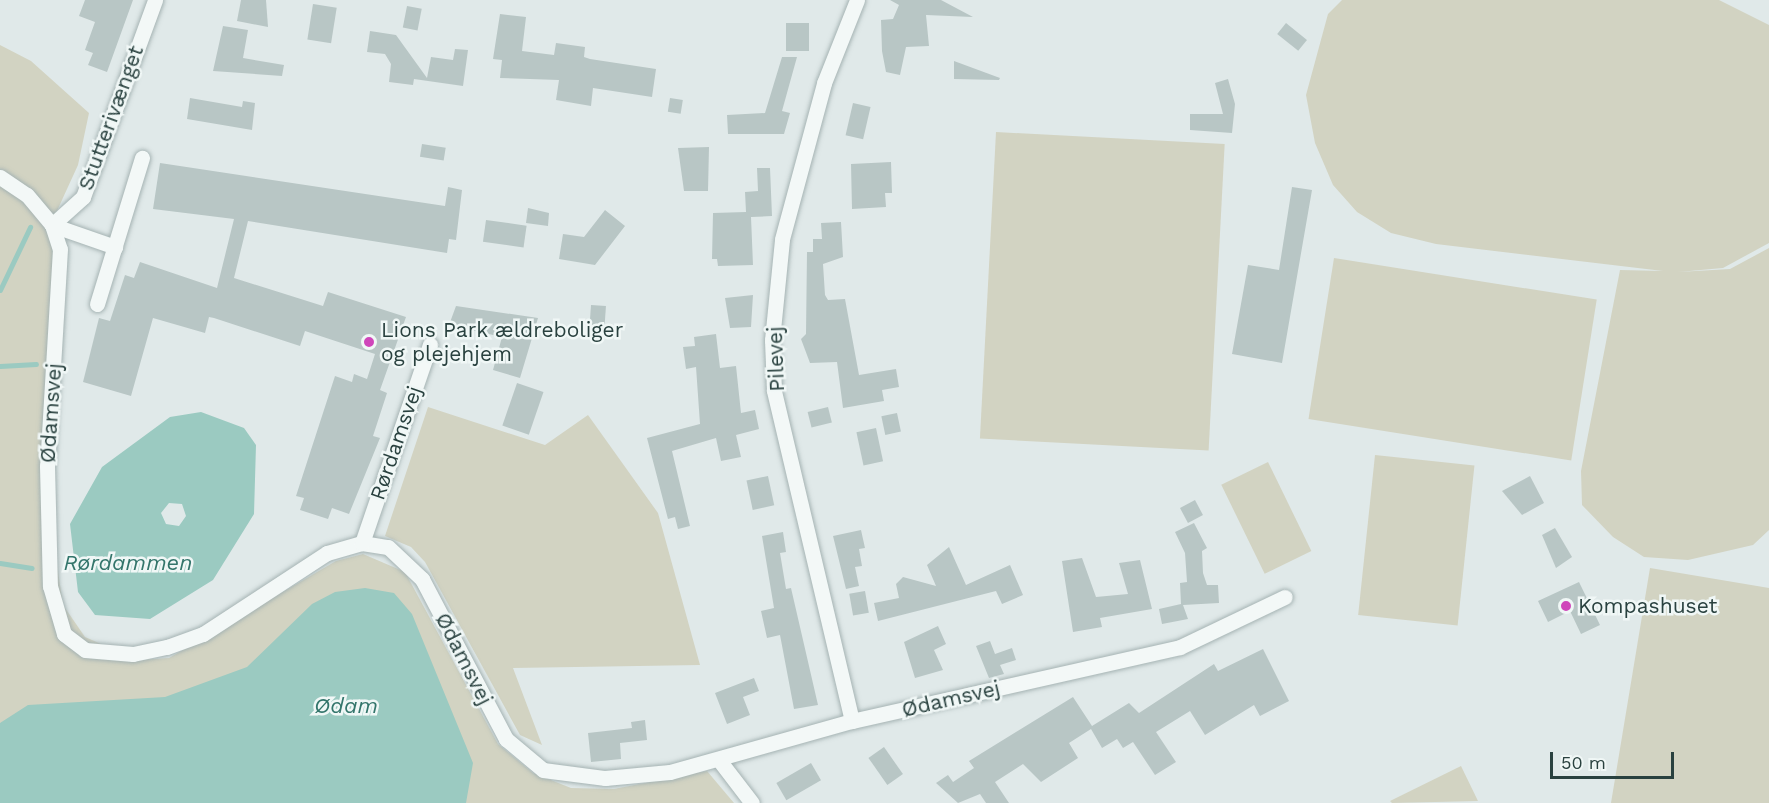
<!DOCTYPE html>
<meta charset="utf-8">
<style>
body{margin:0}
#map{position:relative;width:1769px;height:803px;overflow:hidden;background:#e0e9e9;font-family:"Work Sans",sans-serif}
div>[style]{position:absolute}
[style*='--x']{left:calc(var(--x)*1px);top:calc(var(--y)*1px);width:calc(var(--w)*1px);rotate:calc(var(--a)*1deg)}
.green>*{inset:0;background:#d2d3c2;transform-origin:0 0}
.water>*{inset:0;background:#9bcac1}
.stream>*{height:5px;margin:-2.5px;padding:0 2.5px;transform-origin:2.5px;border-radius:2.5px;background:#9bcac1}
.building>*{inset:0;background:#b8c6c5;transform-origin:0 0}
.roads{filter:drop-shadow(0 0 2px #a5b3b3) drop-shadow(0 0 2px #a5b3b3)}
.street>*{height:15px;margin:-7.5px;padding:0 7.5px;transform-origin:7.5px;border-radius:7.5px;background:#f3f8f7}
.dots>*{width:16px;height:16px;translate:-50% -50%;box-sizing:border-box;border:3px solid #f0f7f6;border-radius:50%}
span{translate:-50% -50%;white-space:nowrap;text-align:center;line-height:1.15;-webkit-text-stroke:5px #f0f7f6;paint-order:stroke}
.street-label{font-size:21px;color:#29413f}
.poi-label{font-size:21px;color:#29413f}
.left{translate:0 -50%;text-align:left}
.water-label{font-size:22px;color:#33756b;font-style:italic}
.scale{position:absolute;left:1550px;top:752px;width:124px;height:27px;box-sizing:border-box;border:3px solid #29413f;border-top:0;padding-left:8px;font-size:18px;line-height:21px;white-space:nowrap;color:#29413f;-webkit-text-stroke:4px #f0f7f6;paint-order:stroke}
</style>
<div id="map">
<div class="green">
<i style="clip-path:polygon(1342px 0,1719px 0,1769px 25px,1769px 243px,1723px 268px,1678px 272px,1730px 269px,1769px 248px,1769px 530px,1753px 545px,1688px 560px,1644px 557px,1613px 537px,1582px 505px,1581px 471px,1620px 270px,1663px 271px,1436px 244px,1391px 233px,1357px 212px,1333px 185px,1315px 143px,1306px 95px,1328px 14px)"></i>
<i style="clip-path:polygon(0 45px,31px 61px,89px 113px,78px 165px,51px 224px,60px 249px,45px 482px,63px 605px,85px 637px,138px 660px,169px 658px,336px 561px,363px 554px,405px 572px,498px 744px,533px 773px,571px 788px,614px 789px,707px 771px,734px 803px,0 803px)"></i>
<i style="left:996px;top:132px;width:229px;height:307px;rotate:3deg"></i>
<i style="left:1334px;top:258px;width:266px;height:163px;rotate:9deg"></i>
<i style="clip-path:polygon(428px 407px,545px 445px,588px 415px,658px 513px,700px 665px,513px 668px,542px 745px,520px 735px,425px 562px,411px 547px,385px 536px)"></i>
<i style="left:1375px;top:455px;width:100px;height:161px;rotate:6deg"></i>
<i style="left:1268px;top:462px;width:99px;height:52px;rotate:64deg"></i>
<i style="clip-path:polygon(1650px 568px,1769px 588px,1769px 803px,1611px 803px)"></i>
<i style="clip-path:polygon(1461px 766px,1478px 801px,1392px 803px,1390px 801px)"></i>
</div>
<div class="water">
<i style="clip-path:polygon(evenodd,201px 412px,244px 428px,256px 445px,254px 514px,213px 580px,150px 619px,95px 615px,78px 592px,70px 524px,102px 467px,170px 417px,201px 412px,169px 503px,182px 504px,186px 516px,179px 526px,166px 524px,161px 513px,169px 503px)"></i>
<i style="clip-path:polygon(365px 588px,394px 593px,412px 614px,473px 763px,466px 803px,0 803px,0 723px,28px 705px,165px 697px,247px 667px,312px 604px,335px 592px)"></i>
</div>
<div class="stream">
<i style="--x:0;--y:290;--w:70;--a:-64.5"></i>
<i style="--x:0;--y:366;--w:36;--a:-3"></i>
<i style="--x:0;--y:563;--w:32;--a:9"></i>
</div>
<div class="building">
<i style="clip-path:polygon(85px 0,133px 0,107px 72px,88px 65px,93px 53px,85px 50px,95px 22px,79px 16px)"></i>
<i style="clip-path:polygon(241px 0,266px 0,268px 27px,237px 21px)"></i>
<i style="clip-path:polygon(890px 0,941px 0,973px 17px,926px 15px,929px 46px,906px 47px,900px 75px,886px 72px,882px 51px,881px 20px,893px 19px,899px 5px)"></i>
<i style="left:313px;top:4px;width:24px;height:36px;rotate:9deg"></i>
<i style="left:407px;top:6px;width:15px;height:22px;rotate:11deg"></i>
<i style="clip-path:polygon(500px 14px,526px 17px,522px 51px,554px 55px,556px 43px,585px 47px,584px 57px,590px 59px,656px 69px,652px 97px,593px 88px,591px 106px,556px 100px,559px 80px,500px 78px,502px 60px,493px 59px)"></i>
<i style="left:786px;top:23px;width:23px;height:28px"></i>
<i style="left:1286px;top:23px;width:27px;height:14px;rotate:39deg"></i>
<i style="clip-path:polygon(223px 26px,248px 30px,243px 58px,284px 65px,282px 76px,213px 71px)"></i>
<i style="clip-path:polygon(370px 31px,396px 35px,427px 78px,431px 57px,453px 60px,455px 49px,468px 50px,463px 86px,414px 79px,413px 85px,389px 82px,391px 64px,385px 54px,367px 52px)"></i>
<i style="clip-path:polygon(782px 57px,797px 57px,782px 111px,790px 113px,784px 134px,728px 134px,727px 115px,765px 113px)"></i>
<i style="clip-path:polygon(954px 61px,1000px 78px,999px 80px,954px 79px)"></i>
<i style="clip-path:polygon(1228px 79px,1235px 104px,1232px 133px,1190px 130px,1190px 114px,1223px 114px,1215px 83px)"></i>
<i style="clip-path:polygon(190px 98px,242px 107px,243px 101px,255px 103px,252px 130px,187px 119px)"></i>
<i style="left:670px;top:98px;width:13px;height:14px;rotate:9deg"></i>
<i style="left:853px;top:103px;width:18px;height:33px;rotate:13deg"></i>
<i style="left:422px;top:144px;width:24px;height:13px;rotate:9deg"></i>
<i style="clip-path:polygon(709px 147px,708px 191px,684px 191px,678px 148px)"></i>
<i style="clip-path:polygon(891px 162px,892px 193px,885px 193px,886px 207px,852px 209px,851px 164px)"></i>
<i style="clip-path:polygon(160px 163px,445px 206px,448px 187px,462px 190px,456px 240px,449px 239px,447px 253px,248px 221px,234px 278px,323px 306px,328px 292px,406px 317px,380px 390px,387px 393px,373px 436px,380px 438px,349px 514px,332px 508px,328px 519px,300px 510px,304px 498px,296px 496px,335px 376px,352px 382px,354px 374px,367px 379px,375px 354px,305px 331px,300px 346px,214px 318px,209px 317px,205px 333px,153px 318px,131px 396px,83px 382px,99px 318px,110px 321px,125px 275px,134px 278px,140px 262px,217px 288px,234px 219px,153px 209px)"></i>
<i style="clip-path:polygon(757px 168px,770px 168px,772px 216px,751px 217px,753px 265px,718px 266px,717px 259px,712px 259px,713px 213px,746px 212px,745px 192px,758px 191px)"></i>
<i style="clip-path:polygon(1292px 187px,1312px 190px,1282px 363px,1232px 354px,1248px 265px,1279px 270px)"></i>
<i style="clip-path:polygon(528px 208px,549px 213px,548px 226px,526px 223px)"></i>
<i style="clip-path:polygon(605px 210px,625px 226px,595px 265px,559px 259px,563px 234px,584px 237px)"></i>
<i style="left:486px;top:220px;width:41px;height:22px;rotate:8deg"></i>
<i style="clip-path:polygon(841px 222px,843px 257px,823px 264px,825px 295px,828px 300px,845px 299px,859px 375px,896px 369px,899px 387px,882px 390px,884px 401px,843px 408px,837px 362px,810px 363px,801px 339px,806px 334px,807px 252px,813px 252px,813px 239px,822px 239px,821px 223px)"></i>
<i style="clip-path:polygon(753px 295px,751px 327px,730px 328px,725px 298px)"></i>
<i style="left:591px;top:305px;width:15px;height:22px;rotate:4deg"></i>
<i style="clip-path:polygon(456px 306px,538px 318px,520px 378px,493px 370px,502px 337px,449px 325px)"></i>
<i style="clip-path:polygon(716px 334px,720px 368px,736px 366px,741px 413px,755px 410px,759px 429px,736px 435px,741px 457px,721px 461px,716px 438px,672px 451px,690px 526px,678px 529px,675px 517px,668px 519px,647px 438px,700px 424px,696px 367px,686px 369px,683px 347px,695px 346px,694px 337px)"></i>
<i style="left:517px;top:383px;width:28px;height:45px;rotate:19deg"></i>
<i style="left:828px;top:407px;width:16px;height:21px;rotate:76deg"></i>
<i style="left:897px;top:413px;width:19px;height:16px;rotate:78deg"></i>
<i style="left:876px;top:428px;width:34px;height:20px;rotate:78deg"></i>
<i style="left:768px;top:476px;width:30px;height:22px;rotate:78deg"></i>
<i style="clip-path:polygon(1530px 476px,1544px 503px,1522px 515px,1502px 491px)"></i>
<i style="left:1195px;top:500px;width:17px;height:17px;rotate:62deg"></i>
<i style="clip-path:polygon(1194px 523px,1207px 548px,1202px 551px,1203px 573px,1207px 585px,1218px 585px,1219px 603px,1183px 605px,1188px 619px,1162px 624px,1159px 609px,1181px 604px,1180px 583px,1187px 582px,1185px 553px,1175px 532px)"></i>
<i style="clip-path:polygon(1555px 528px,1572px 557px,1556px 568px,1542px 535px)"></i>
<i style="clip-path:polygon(861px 530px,865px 548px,859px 549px,862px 566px,855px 567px,859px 586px,846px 589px,833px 536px)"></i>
<i style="clip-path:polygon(783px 532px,786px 552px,780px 553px,786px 589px,791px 588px,818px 705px,794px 709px,780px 635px,767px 638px,761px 611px,774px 608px,762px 536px)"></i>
<i style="clip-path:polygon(949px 547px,966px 585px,1010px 565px,1023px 595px,1002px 604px,996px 591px,878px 621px,874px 603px,899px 598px,896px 584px,903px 577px,936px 586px,927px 565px)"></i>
<i style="clip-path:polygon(1082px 558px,1096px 597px,1128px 594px,1119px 563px,1140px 560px,1152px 609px,1100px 618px,1102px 627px,1073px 632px,1062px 561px)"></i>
<i style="clip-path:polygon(1579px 582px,1600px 625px,1581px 634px,1570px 611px,1548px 622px,1538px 601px)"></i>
<i style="left:865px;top:591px;width:22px;height:16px;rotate:80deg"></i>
<i style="clip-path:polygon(938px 626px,946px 644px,934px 650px,943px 670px,915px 678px,904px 642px)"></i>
<i style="clip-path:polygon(990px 641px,995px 654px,1012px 648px,1016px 660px,1000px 665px,1004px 674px,989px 678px,976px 646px)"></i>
<i style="clip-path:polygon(1263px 649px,1289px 701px,1260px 716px,1254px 705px,1205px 735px,1190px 711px,1156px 732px,1176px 762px,1155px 775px,1133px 742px,1123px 748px,1117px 739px,1102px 748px,1091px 729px,1069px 743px,1078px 758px,1041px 782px,1023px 764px,995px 782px,1009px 803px,986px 803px,980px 794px,958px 803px,936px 783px,948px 775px,953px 782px,974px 768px,969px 761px,1073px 697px,1092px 726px,1129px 703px,1139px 713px,1214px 664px,1218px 671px)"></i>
<i style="clip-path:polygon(754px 678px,759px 691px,743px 697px,750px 715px,727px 724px,715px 693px)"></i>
<i style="clip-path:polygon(645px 720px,647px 740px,620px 743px,621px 759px,591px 762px,588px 733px,632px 728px,631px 722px)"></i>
<i style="left:884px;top:747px;width:33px;height:19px;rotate:55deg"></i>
<i style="left:811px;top:763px;width:20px;height:40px;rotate:60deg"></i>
</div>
<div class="roads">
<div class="street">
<i style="--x:0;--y:177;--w:32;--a:34"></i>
<i style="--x:27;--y:195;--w:39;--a:50"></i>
<i style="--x:52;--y:225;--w:25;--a:72"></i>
<i style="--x:60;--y:249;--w:217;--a:93.4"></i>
<i style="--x:47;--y:466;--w:120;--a:88.6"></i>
<i style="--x:50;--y:586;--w:50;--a:73.7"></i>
<i style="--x:64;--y:634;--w:26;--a:37"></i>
<i style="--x:85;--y:650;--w:48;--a:4.8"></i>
<i style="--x:133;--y:654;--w:35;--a:-12"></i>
<i style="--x:167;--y:647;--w:38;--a:-20"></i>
<i style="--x:203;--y:634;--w:148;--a:-33.2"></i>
<i style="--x:327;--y:553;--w:36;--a:-16"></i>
<i style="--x:362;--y:543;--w:26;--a:9"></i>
<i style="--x:388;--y:547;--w:47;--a:43.3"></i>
<i style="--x:422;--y:579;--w:181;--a:62.3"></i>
<i style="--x:506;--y:739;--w:48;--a:40"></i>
<i style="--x:543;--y:770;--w:63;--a:7.4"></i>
<i style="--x:605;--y:778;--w:65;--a:-5.3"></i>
<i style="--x:670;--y:772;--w:189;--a:-15.7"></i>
<i style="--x:852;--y:721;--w:336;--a:-12.7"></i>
<i style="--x:1180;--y:647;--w:116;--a:-25.5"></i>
<i style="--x:52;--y:225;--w:42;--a:-42.1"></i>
<i style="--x:83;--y:197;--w:210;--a:-69.9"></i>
<i style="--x:52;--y:225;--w:67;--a:19.2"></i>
<i style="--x:97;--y:304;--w:153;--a:-72.9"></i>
<i style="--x:362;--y:543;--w:210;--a:-71.1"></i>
<i style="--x:852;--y:721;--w:340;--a:-103.3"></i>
<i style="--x:774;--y:390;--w:50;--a:-92.3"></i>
<i style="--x:772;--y:340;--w:101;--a:-84.3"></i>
<i style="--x:782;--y:239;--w:162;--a:-74.9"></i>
<i style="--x:824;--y:83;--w:89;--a:-68.3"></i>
<i style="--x:719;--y:760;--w:54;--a:52.5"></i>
</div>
</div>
<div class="dots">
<i style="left:369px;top:342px;background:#cf45ba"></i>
<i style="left:1566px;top:606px;background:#cf45ba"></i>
</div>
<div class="street-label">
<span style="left:111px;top:118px;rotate:-70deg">Stutterivænget</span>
<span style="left:776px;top:359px;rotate:-92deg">Pilevej</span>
<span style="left:51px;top:413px;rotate:-86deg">Ødamsvej</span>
<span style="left:396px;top:443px;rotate:-71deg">Rørdamsvej</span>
<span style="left:464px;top:659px;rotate:63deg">Ødamsvej</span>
<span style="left:951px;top:699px;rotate:-13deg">Ødamsvej</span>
</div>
<div class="poi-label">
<span class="left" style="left:381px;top:342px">Lions Park ældreboliger<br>og plejehjem</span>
<span class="left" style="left:1578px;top:606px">Kompashuset</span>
</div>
<div class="water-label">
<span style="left:128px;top:563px">Rørdammen</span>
<span style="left:346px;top:706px">Ødam</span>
</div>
<div class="scale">50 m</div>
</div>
